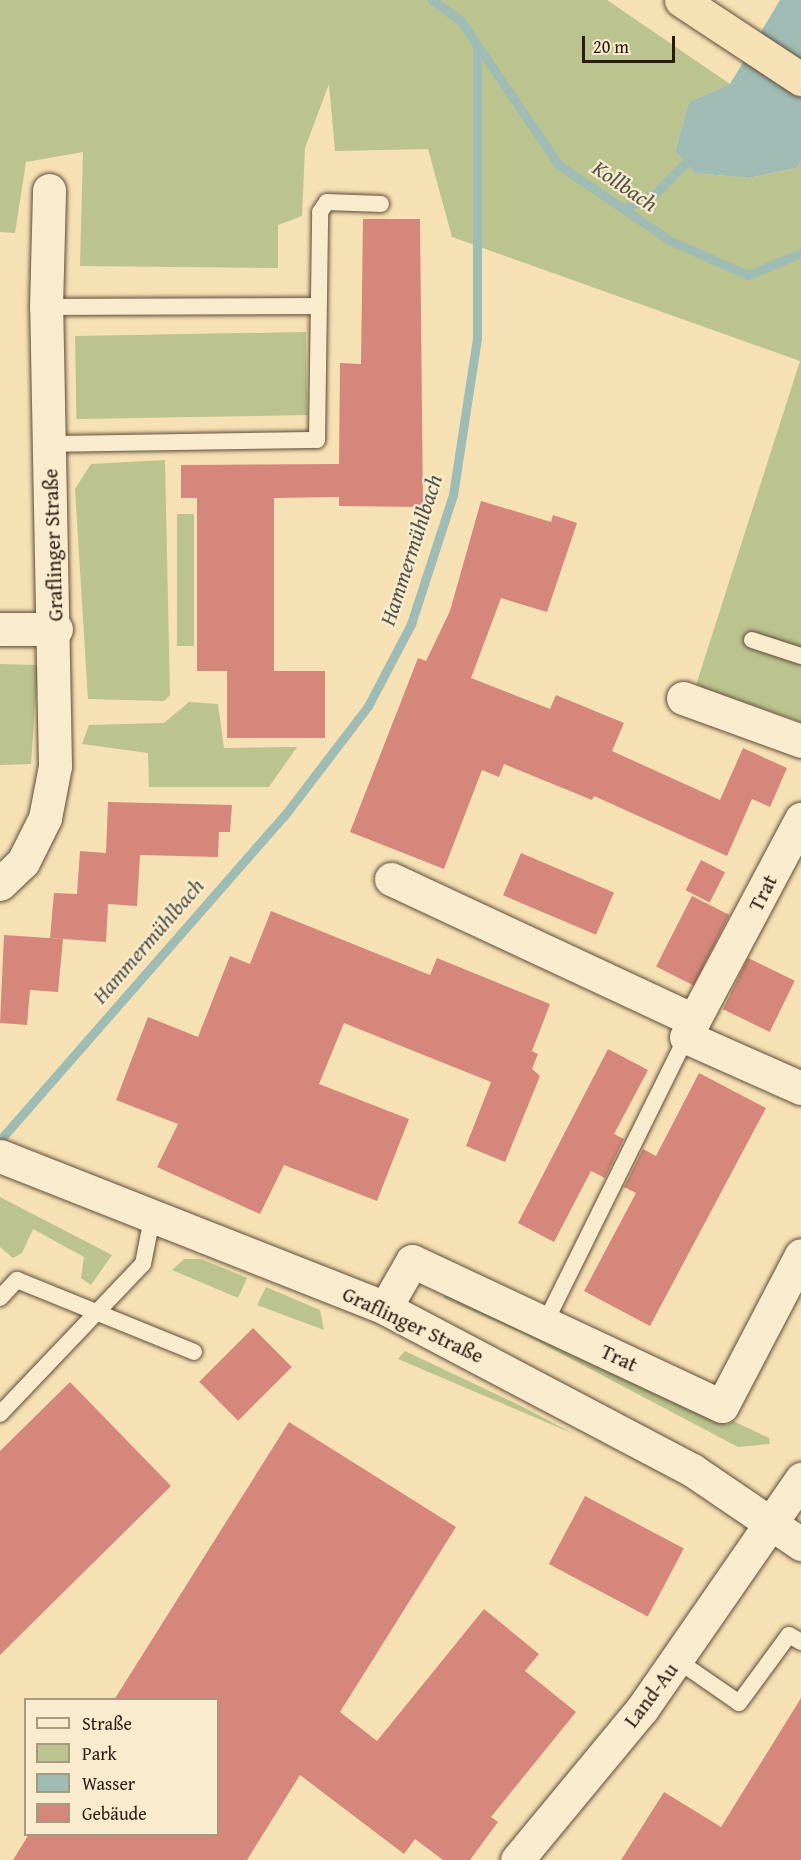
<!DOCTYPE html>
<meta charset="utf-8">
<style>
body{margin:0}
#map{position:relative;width:801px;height:1860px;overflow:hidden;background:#f6e1b4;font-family:"Gentium Book Plus",serif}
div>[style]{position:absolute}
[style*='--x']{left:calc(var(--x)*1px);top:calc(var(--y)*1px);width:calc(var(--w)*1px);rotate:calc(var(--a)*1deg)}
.green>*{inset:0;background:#bbc38e;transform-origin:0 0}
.water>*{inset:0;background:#9ebcb4}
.stream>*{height:9px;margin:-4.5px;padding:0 4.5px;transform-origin:4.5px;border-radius:4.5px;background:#9ebcb4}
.building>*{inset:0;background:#d5877b;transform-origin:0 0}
.roads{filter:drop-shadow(0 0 2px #5e4c3a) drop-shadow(0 0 2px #5e4c3a)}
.lane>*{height:16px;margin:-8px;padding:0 8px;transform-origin:8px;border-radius:8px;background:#f9ecce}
.street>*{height:33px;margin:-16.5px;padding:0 16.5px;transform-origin:16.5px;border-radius:16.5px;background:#f9ecce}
.secondary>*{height:33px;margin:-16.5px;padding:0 16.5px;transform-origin:16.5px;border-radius:16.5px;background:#f9ecce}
.highway>*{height:33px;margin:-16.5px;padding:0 16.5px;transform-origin:16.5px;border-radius:16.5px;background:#f6e1b4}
span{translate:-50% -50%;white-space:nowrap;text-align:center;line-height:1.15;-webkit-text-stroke:4.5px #f9ecce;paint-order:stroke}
.street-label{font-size:21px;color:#2b1a11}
.water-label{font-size:22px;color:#53534a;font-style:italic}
.legend{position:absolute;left:24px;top:1698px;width:195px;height:138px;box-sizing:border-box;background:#f9ecce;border:2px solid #a79882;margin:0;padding:8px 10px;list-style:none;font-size:18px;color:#2b1a11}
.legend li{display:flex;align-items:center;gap:12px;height:30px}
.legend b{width:30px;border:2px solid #a79882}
.scale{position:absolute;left:582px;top:36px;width:93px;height:27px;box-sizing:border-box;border:3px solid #2b1a11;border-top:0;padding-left:8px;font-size:18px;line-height:21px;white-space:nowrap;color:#2b1a11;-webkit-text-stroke:4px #f9ecce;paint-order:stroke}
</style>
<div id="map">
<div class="green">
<i style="clip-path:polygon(0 0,607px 0,730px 84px,689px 102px,675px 151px,694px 173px,749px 178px,796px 168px,801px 162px,801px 722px,696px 685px,800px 361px,452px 237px,428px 149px,335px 151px,329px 84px,305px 148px,302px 216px,278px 225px,278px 268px,80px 266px,83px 152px,26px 162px,15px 233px,0 232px)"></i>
<i style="left:306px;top:332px;width:83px;height:231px;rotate:89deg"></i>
<i style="clip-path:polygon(165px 460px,170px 695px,164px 701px,88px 699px,75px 489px,91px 464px)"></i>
<i style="left:177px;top:514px;width:17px;height:132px"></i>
<i style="clip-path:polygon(0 664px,38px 665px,31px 764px,0 765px)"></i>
<i style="clip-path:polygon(189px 702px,218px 704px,224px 748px,297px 747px,269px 787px,149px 787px,148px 753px,82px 744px,89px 725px,164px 723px)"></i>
<i style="clip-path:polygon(0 1197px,112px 1255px,91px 1285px,81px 1278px,84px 1257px,33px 1229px,22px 1253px,13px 1258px,0 1247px)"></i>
<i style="clip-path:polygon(184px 1259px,201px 1259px,247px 1278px,238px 1298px,172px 1270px)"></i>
<i style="clip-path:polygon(266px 1287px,320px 1310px,324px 1330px,257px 1305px)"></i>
<i style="clip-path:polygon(447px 1294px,727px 1425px,733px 1421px,769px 1438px,770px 1444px,738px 1447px,524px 1334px,443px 1298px)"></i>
<i style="clip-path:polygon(405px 1351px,521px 1406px,574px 1434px,398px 1359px)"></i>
</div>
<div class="water">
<i style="clip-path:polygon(780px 0,801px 0,801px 162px,796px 168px,749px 178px,694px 173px,675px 151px,689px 102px,730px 84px)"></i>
</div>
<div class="stream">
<i style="--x:432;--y:0;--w:34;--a:36"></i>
<i style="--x:460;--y:20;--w:176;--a:55.7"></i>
<i style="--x:559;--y:165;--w:135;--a:34.2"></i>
<i style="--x:671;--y:241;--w:84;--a:23.8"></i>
<i style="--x:748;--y:275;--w:57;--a:-22.5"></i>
<i style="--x:624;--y:209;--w:36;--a:-27"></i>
<i style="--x:656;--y:193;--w:42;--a:-46"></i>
<i style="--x:0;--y:1140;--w:431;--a:-48.8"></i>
<i style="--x:284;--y:816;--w:138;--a:-52.6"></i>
<i style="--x:368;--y:706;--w:93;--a:-62.3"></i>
<i style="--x:411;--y:624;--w:136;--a:-72"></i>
<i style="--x:453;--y:495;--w:159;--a:-81.3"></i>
<i style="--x:477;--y:338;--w:293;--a:-90"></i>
</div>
<div class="building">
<i style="clip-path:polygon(363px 219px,420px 219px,423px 507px,339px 506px,339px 497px,274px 498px,274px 671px,325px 671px,325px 738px,227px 738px,227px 671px,197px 671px,197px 498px,181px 498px,181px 465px,339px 464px,340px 363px,361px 364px)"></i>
<i style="clip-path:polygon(481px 501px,551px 522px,553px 515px,577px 523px,547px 612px,501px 598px,471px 678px,550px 709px,556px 695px,624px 723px,612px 751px,720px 800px,743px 748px,787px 768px,770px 807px,752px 799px,727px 856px,594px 796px,592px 800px,504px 764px,499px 777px,482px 770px,444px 869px,350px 832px,418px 658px,426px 661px,450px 611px)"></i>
<i style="clip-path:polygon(108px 802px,232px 805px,230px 832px,219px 832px,218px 857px,140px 855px,137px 906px,108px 904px,106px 942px,50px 938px,54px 893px,77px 894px,80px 851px,106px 853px)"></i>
<i style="left:521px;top:853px;width:101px;height:46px;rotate:23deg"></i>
<i style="left:701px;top:860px;width:27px;height:34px;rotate:27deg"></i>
<i style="left:692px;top:896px;width:42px;height:79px;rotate:27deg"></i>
<i style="clip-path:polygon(271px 911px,430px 975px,437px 958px,550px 1004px,532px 1051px,538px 1054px,532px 1069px,540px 1076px,505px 1162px,466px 1146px,491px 1082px,344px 1023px,319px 1084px,409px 1119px,377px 1201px,284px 1165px,260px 1214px,157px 1167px,178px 1124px,116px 1100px,148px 1017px,198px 1037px,230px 956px,250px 964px)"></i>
<i style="clip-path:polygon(4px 935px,63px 939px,58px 992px,30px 990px,27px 1025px,0 1023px)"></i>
<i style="left:748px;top:958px;width:52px;height:57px;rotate:26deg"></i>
<i style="clip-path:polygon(608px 1049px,648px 1070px,614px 1134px,624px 1139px,605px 1178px,591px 1171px,554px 1242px,518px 1223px)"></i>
<i style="clip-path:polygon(699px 1073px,766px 1108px,650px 1326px,584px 1291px,636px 1193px,624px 1187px,643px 1149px,656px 1156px)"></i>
<i style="left:253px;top:1328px;width:55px;height:76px;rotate:45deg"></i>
<i style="clip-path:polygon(70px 1382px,171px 1486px,0 1655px,0 1451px)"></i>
<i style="clip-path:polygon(289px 1422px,456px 1527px,340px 1712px,377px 1741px,484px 1609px,539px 1654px,525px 1671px,576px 1712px,491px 1817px,498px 1822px,470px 1860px,443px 1860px,415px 1839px,404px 1854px,300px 1775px,247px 1860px,13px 1860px,29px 1834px,218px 1834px,218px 1700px,114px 1700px)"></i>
<i style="left:585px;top:1496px;width:112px;height:77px;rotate:28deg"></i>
<i style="clip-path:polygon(801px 1698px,801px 1860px,621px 1860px,664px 1792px,721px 1827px)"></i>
</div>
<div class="roads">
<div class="lane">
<i style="--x:46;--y:307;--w:270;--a:-0.2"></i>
<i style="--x:50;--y:444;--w:267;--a:-0.9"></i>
<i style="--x:317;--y:440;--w:228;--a:-89.2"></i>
<i style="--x:320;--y:212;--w:12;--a:-55"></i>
<i style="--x:327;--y:202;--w:54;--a:2.1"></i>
<i style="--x:752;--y:640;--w:52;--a:18.1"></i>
<i style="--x:0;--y:1298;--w:25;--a:-47"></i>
<i style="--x:17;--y:1280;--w:191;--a:22.1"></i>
<i style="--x:545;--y:1323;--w:325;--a:-63.7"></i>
<i style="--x:0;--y:1414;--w:207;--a:-46.4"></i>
<i style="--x:143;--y:1264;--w:47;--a:-78.9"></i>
<i style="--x:677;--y:1660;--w:75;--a:34.7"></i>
<i style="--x:739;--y:1703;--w:84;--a:-53.7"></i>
<i style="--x:789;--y:1635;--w:14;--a:30"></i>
</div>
<div class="street">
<i style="--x:0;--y:629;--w:56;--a:0"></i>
<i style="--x:683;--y:698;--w:126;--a:20"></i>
<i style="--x:391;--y:879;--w:334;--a:25"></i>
<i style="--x:694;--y:1020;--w:228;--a:-62"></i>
<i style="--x:0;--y:884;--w:32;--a:-44"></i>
<i style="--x:23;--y:862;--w:49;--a:-63.4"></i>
<i style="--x:45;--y:818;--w:53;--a:-79.1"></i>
<i style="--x:55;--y:766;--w:459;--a:-91.1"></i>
<i style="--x:46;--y:307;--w:117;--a:-88.5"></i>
<i style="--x:686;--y:1037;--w:126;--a:23.9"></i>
<i style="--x:385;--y:1308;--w:54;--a:-60.1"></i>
<i style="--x:412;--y:1261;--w:342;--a:25.1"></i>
<i style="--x:722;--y:1406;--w:170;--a:-62.4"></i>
<i style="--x:517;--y:1860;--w:196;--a:-50.4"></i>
<i style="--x:642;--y:1709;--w:280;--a:-55.3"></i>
</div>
<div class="secondary">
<i style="--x:0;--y:1156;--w:414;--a:21.5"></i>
<i style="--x:385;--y:1308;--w:347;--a:27.8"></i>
<i style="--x:692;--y:1470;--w:132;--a:34.2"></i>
</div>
<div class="highway">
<i style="--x:681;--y:0;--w:144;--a:33.4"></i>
</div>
</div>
<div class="street-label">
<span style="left:53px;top:545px;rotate:-92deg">Graflinger Straße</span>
<span style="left:763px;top:893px;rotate:-63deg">Trat</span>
<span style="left:413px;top:1325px;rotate:25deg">Graflinger Straße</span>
<span style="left:619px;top:1358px;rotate:25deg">Trat</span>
<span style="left:651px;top:1695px;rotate:-53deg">Land-Au</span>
</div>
<div class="water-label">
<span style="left:625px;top:186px;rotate:34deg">Kollbach</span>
<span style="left:411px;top:550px;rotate:-72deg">Hammermühlbach</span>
<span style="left:148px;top:941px;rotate:-49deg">Hammermühlbach</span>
</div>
<ul class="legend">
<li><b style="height:8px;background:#f9ecce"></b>Straße</li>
<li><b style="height:16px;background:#bbc38e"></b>Park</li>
<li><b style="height:16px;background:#9ebcb4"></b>Wasser</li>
<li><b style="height:16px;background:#d5877b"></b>Gebäude</li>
</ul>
<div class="scale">20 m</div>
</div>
